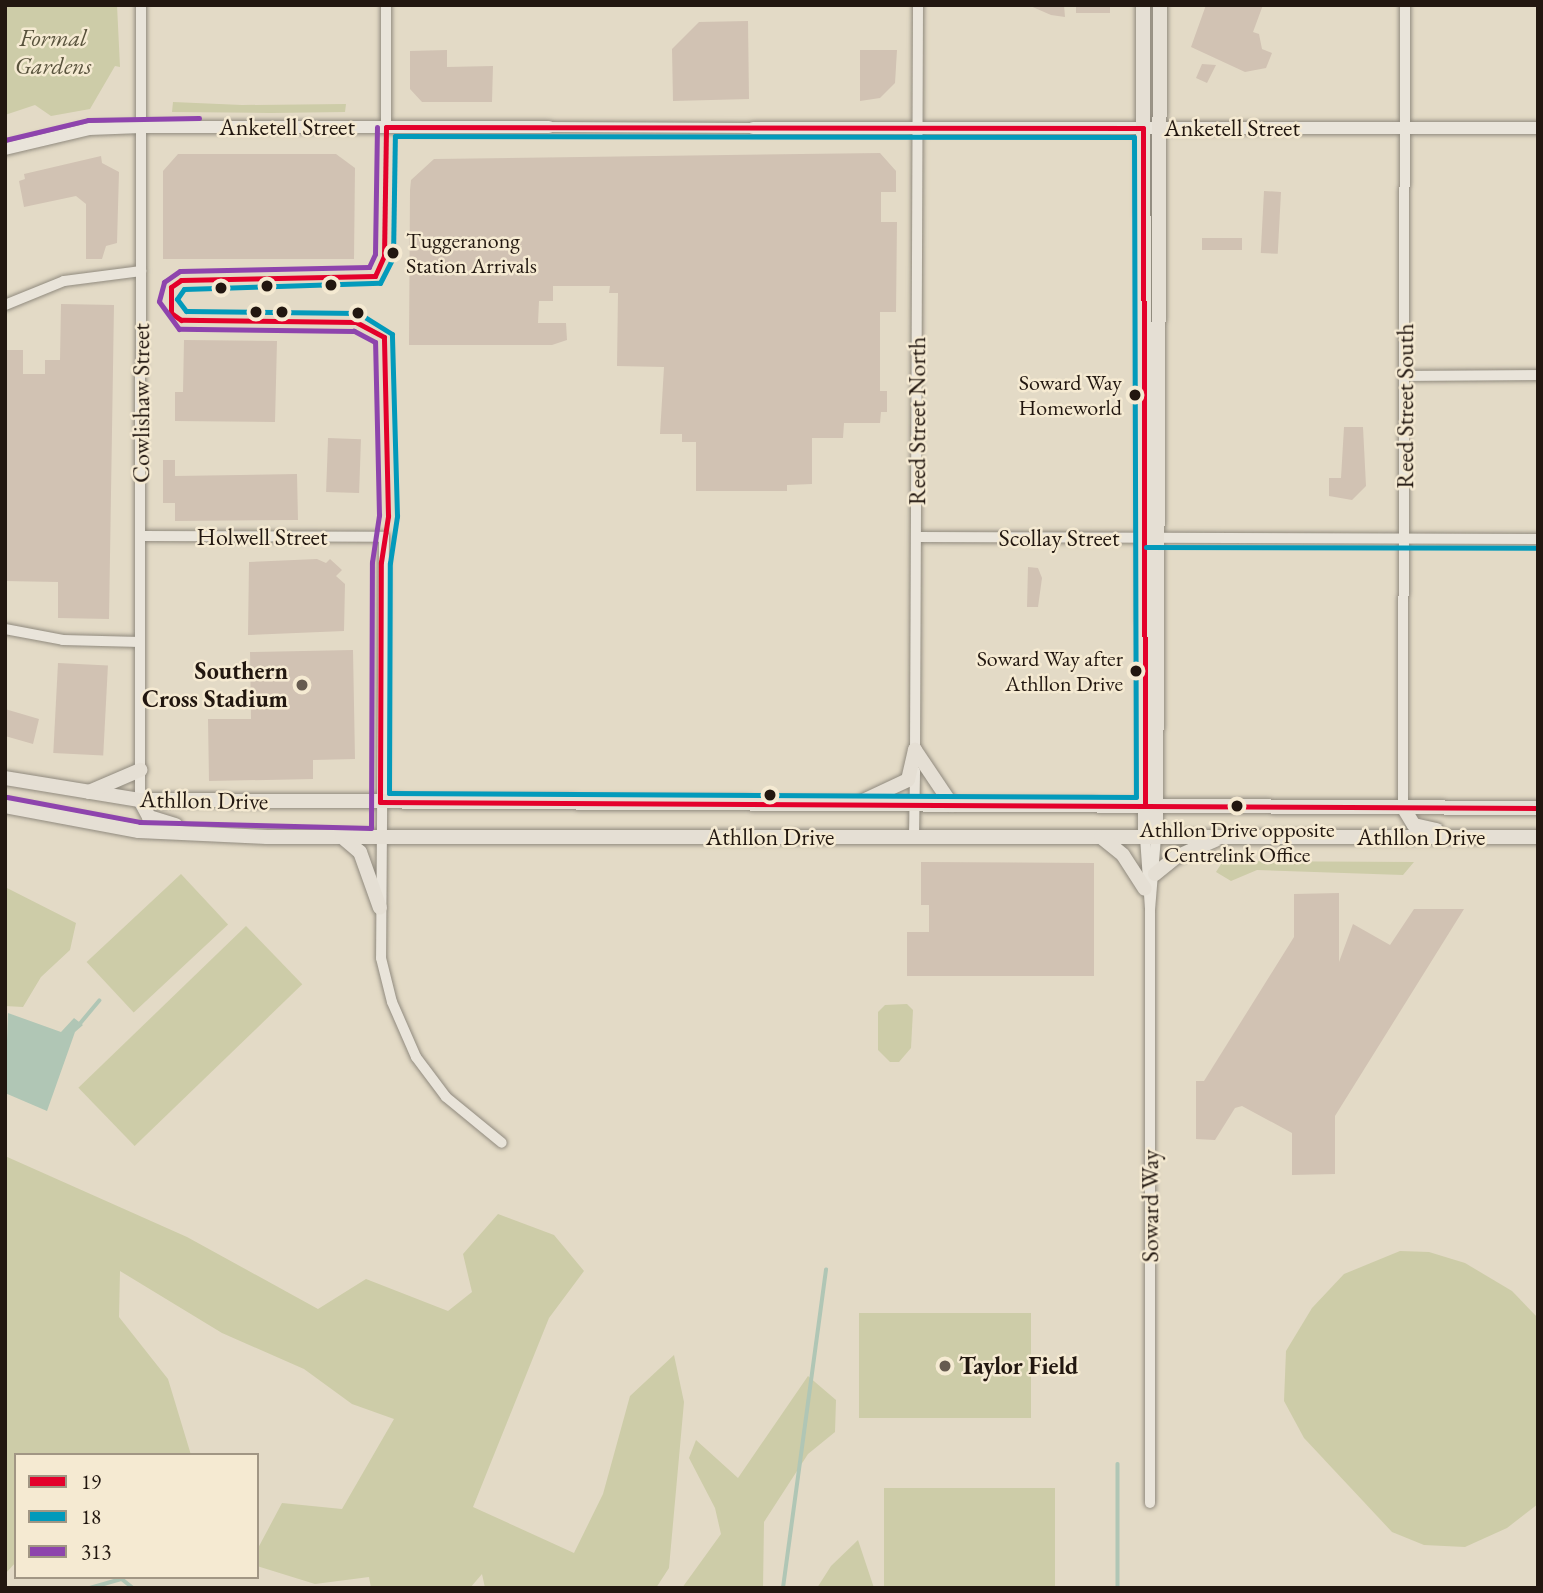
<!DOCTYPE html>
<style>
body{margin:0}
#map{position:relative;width:1543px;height:1593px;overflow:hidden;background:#e3dac6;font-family:"EB Garamond",serif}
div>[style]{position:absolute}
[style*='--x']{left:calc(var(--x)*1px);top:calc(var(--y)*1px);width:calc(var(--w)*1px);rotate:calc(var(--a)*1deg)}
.green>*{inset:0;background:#cdcca8;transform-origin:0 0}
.water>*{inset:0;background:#b0c6b5}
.stream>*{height:3.5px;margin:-1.75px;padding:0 1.75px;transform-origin:1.75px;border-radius:1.75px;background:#b0c6b5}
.building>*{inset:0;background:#d1c2b3;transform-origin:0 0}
.roads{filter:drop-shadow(0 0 2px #908a7e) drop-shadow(0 0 2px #908a7e)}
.street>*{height:10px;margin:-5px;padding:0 5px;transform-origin:5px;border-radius:5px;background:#e9e4da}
.secondary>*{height:12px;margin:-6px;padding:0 6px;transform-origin:6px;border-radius:6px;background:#e9e4da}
.primary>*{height:14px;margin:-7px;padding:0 7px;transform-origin:7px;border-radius:7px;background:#e5dfd4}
.bus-1>*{height:5px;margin:-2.5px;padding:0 2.5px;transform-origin:2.5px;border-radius:2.5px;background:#e4002b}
.bus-2>*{height:5px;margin:-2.5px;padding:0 2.5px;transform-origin:2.5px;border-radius:2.5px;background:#039abb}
.bus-3>*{height:5px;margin:-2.5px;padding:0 2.5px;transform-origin:2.5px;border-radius:2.5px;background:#8e44ad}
.dots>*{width:19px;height:19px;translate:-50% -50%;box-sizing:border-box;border:4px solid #f5ead2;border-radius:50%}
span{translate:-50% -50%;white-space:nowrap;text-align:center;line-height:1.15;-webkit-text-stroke:5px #f5ead2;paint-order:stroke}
.bus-label{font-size:22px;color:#221710}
.left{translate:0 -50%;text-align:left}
.right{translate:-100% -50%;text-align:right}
.park-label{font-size:24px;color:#58523c;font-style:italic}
.street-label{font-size:24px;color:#221710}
.poi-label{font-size:24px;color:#221710;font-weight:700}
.frame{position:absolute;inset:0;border:7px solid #221710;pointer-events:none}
.legend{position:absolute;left:14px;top:1453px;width:245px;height:126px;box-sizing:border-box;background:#f5ead2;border:2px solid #a19684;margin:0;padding:9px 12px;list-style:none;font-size:21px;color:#221710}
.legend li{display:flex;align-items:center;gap:14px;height:35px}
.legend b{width:35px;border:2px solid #a19684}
</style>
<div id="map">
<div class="green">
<i style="clip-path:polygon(5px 5px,117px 5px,120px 67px,115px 66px,90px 109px,51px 116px,35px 105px,5px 115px)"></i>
<i style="clip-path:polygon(173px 102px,242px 105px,346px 104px,345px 112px,270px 113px,172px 112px)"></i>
<i style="clip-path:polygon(1223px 861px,1414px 862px,1403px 875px,1257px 870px,1231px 881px,1216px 872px)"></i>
<i style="left:181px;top:874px;width:69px;height:129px;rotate:47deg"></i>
<i style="clip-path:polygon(5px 887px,76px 923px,70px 950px,41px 977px,23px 1007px,5px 1006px)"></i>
<i style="left:246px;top:926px;width:81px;height:233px;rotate:46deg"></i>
<i style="clip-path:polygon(907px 1004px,913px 1010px,911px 1048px,899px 1062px,890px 1062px,878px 1050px,878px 1012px,885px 1005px)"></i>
<i style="clip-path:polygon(5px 1156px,187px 1237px,318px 1309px,366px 1279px,448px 1311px,472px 1292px,463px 1254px,498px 1214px,554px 1235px,584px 1271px,549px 1318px,473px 1507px,574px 1553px,603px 1494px,630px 1396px,674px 1355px,684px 1402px,669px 1568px,656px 1588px,485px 1588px,482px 1574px,470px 1588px,371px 1588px,369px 1577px,315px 1584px,257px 1566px,257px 1550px,282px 1503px,342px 1509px,394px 1419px,352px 1404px,304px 1369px,222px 1333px,120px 1271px,119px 1317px,168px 1379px,191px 1455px,16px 1455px,16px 1562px,5px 1574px)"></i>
<i style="clip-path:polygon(1400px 1251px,1429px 1252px,1465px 1263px,1512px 1291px,1538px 1318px,1538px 1504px,1507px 1528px,1465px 1547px,1424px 1545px,1392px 1532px,1304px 1438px,1284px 1401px,1286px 1351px,1312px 1308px,1344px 1274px)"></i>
<i style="left:859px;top:1313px;width:172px;height:105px"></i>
<i style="clip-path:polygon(808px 1376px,836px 1400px,835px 1432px,808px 1454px,764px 1522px,763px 1588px,682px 1588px,721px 1534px,715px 1508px,689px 1458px,696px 1440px,738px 1478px)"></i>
<i style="left:884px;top:1488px;width:171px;height:100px"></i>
<i style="clip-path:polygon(858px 1540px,874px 1588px,817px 1588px,831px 1566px)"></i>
</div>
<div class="water">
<i style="clip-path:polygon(8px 1013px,61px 1032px,74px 1018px,83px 1025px,75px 1032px,47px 1111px,5px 1093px)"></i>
</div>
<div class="stream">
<i style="--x:78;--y:1026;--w:33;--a:-50"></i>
<i style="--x:1118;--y:1464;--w:124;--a:90"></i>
<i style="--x:90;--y:1588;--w:33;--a:-16"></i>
<i style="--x:122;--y:1579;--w:14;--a:39"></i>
<i style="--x:783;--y:1588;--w:321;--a:-82.3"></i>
</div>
<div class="building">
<i style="clip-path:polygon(1028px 5px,1064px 5px,1065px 17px,1051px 15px)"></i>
<i style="left:1076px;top:5px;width:34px;height:8px"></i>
<i style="clip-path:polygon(1206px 5px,1263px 5px,1253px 32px,1259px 34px,1262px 49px,1272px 53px,1266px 68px,1245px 72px,1191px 47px)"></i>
<i style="clip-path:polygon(748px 21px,749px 99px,673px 101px,672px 49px,699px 22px)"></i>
<i style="clip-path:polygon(447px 50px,447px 67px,493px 66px,492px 102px,422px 102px,410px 89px,410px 51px)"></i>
<i style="clip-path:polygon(860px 50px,897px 50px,895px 83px,880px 98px,860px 101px)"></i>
<i style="clip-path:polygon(1202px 64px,1216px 65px,1207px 83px,1196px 78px)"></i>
<i style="clip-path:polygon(880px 153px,896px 171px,896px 192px,881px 192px,881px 222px,897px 222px,896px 312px,880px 312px,880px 391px,887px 391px,887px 412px,881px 412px,880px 423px,844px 423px,843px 438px,812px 438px,812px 484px,787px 485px,787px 491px,696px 491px,696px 442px,682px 442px,682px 434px,660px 434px,664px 367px,617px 366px,618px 293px,609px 293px,610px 286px,553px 286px,553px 301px,539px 301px,538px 323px,566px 323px,567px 340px,552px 345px,409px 345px,410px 190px,411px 180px,434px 159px)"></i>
<i style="clip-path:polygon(178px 154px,336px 154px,355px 168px,354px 259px,163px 259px,163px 171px)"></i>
<i style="clip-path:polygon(101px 156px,102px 163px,119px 172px,117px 243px,106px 246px,102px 259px,86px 259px,86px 204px,76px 196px,24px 207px,19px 181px,25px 179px,24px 174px)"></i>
<i style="left:1264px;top:191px;width:17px;height:62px;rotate:3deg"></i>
<i style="left:1202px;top:238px;width:40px;height:12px"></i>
<i style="clip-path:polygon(61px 304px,114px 305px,109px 619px,58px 618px,58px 582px,5px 581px,5px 350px,23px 350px,23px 374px,45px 374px,45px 360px,60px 360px)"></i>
<i style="clip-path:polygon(184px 340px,277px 341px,275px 422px,175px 421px,175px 392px,183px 392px)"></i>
<i style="clip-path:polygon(1344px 427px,1363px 427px,1366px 486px,1352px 500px,1329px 496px,1329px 478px,1341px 478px)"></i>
<i style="left:328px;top:438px;width:33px;height:54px;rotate:2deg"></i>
<i style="clip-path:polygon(163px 460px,175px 460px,175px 476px,297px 474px,298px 520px,175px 521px,175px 503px,163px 503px)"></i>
<i style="clip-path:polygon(317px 559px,326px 563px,330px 559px,342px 570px,336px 576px,345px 584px,344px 631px,248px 635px,249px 562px)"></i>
<i style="clip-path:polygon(1028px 567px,1038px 568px,1042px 578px,1038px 607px,1027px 607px)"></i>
<i style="clip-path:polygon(353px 650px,355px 759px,313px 760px,313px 779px,209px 781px,208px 719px,251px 719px,250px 652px)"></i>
<i style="left:58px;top:663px;width:50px;height:90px;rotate:3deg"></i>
<i style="clip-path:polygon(5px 709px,39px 719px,33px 744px,5px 736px)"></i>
<i style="clip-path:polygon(921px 862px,1094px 863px,1094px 976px,907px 976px,907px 932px,929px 932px,929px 905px,921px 905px)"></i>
<i style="clip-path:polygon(1339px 893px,1339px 962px,1353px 924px,1390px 945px,1414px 909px,1464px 909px,1335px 1116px,1335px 1174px,1292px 1175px,1292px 1133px,1242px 1106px,1235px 1108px,1215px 1140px,1196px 1139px,1196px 1081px,1204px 1081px,1294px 937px,1294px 894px)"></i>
</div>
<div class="roads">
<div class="street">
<i style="--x:386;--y:127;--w:122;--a:-90"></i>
<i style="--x:549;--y:127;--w:204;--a:0.3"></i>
<i style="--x:5;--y:305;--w:64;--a:-22.1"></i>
<i style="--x:64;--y:281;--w:78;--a:-7.4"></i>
<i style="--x:1405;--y:376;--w:133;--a:-0.4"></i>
<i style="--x:141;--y:536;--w:243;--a:0.2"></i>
<i style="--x:384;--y:537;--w:421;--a:90.4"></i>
<i style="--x:381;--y:958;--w:45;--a:76"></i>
<i style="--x:392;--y:1002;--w:60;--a:66.4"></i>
<i style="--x:416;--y:1057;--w:50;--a:53.1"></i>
<i style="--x:446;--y:1097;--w:72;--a:39.4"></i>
<i style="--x:916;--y:537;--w:622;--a:0.18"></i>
<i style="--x:5;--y:629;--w:59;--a:10.7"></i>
<i style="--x:63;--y:640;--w:77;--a:1.5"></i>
<i style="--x:915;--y:756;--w:751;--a:-89.77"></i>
<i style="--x:140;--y:800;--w:795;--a:-89.93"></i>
<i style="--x:1403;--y:807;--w:802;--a:-89.86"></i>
<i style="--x:914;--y:837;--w:66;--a:-89.1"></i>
<i style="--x:1145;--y:837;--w:72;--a:86"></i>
<i style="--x:1150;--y:1503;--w:593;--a:-90"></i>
<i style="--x:1150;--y:910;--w:73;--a:-85.3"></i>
</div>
<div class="secondary">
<i style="--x:753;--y:128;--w:785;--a:0"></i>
<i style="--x:5;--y:149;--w:86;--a:-13.4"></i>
<i style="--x:89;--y:129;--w:52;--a:-2.2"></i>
<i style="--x:141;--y:127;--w:408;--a:0"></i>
</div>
<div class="primary">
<i style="--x:1143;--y:5;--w:832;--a:89.86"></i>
<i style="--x:915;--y:750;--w:66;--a:56.1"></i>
<i style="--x:5;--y:778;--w:137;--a:9.3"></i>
<i style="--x:140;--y:800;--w:1398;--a:0.33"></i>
<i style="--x:89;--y:792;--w:56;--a:-23.3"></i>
<i style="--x:140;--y:800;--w:19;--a:62"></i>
<i style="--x:149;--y:817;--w:28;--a:17"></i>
<i style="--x:865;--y:800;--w:47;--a:-24.9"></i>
<i style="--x:908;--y:780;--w:31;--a:-77"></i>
<i style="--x:5;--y:806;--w:136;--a:10.6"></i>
<i style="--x:139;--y:831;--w:128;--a:2.7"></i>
<i style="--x:267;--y:837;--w:1271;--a:0"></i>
<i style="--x:1403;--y:807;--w:21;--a:59"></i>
<i style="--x:1414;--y:825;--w:23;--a:13"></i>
<i style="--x:342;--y:837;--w:23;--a:40"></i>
<i style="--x:360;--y:852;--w:59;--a:70.3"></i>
<i style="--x:1101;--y:837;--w:28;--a:39"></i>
<i style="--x:1123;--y:855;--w:40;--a:57.1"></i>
<i style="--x:1156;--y:837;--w:832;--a:-89.72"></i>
<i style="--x:1155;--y:874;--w:27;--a:-39"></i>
<i style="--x:1176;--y:857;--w:43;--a:-23.6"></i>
</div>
</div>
<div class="bus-1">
<i style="--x:386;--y:127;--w:757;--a:0.08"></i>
<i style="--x:1143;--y:128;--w:678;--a:89.83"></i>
<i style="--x:1145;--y:806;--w:765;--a:-179.7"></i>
<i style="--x:380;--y:802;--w:240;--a:-89.8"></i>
<i style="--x:381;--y:562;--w:47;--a:-81.3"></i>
<i style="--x:388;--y:516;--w:179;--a:-91.3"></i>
<i style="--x:384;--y:337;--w:32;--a:-152"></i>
<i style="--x:356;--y:322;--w:175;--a:-179.3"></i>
<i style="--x:181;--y:320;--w:12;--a:-145"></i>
<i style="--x:171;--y:313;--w:26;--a:-90"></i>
<i style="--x:171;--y:287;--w:12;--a:-35"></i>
<i style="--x:181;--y:280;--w:194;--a:-1.2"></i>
<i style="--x:375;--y:276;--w:22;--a:-66"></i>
<i style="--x:384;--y:256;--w:129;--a:-89.1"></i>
<i style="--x:1145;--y:806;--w:393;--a:0.3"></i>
</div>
<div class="bus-2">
<i style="--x:395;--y:136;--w:739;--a:0.08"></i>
<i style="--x:1134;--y:137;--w:660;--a:89.83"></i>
<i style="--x:1136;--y:797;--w:747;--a:-179.69"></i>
<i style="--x:389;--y:793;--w:230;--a:-89.8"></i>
<i style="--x:390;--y:563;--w:48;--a:-81.5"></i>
<i style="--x:397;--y:516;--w:182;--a:-91.6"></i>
<i style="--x:392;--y:334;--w:40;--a:-148"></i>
<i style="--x:358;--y:313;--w:172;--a:-179.3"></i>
<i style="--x:186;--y:311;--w:15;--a:-127"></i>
<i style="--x:177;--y:299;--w:12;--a:-55"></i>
<i style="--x:184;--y:289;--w:196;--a:-1.8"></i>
<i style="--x:380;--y:283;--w:29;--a:-63"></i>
<i style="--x:393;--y:257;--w:121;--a:-89.1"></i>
<i style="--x:1146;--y:547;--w:392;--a:0.1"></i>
</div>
<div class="bus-3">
<i style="--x:5;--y:140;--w:85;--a:-13.5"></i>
<i style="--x:88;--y:120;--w:111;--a:-1"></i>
<i style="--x:7;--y:797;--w:135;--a:10.6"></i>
<i style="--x:140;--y:822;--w:231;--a:1.5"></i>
<i style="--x:371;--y:828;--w:266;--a:-89.8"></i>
<i style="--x:372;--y:562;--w:48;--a:-81.5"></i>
<i style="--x:379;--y:515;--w:173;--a:-91.3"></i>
<i style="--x:375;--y:342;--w:24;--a:-152"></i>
<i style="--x:354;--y:331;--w:175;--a:-179.3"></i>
<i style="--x:179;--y:329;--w:34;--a:-126"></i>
<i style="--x:159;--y:301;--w:20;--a:-75"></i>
<i style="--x:164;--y:282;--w:19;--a:-35"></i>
<i style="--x:180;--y:271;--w:189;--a:-1.2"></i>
<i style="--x:369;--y:267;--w:14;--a:-65"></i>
<i style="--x:375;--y:254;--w:127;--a:-89.1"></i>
</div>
<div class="dots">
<i style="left:393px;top:253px;background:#221710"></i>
<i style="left:331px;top:285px;background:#221710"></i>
<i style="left:267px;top:286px;background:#221710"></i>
<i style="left:221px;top:288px;background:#221710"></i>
<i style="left:256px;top:312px;background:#221710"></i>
<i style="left:282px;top:312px;background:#221710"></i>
<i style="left:358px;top:313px;background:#221710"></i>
<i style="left:1135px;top:395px;background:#221710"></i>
<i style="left:1136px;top:671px;background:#221710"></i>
<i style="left:302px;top:685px;background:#665b50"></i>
<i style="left:770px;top:795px;background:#221710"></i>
<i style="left:1237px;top:806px;background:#221710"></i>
<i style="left:945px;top:1366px;background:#665b50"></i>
</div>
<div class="bus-label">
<span class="left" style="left:406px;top:253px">Tuggeranong<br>Station Arrivals</span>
<span class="right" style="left:1122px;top:395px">Soward Way<br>Homeworld</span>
<span class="right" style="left:1123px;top:671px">Soward Way after<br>Athllon Drive</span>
<span style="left:1237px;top:842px">Athllon Drive opposite<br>Centrelink Office</span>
</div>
<div class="park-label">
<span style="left:53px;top:52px">Formal<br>Gardens</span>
</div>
<div class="street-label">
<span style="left:287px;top:127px">Anketell Street</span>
<span style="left:1232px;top:128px">Anketell Street</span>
<span style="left:141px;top:403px;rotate:-90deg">Cowlishaw Street</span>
<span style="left:1405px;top:406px;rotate:-90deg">Reed Street South</span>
<span style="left:917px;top:421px;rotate:-90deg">Reed Street North</span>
<span style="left:262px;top:537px">Holwell Street</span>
<span style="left:1059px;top:538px">Scollay Street</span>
<span style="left:204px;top:800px;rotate:1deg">Athllon Drive</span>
<span style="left:770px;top:837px">Athllon Drive</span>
<span style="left:1421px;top:837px">Athllon Drive</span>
<span style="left:1150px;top:1206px;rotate:-90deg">Soward Way</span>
</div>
<div class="poi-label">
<span class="right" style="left:288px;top:685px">Southern<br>Cross Stadium</span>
<span class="left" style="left:959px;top:1366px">Taylor Field</span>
</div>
<div class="frame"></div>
<ul class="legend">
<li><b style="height:9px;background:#e4002b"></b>19</li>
<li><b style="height:9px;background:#039abb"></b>18</li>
<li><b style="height:9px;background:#8e44ad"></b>313</li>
</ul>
</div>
